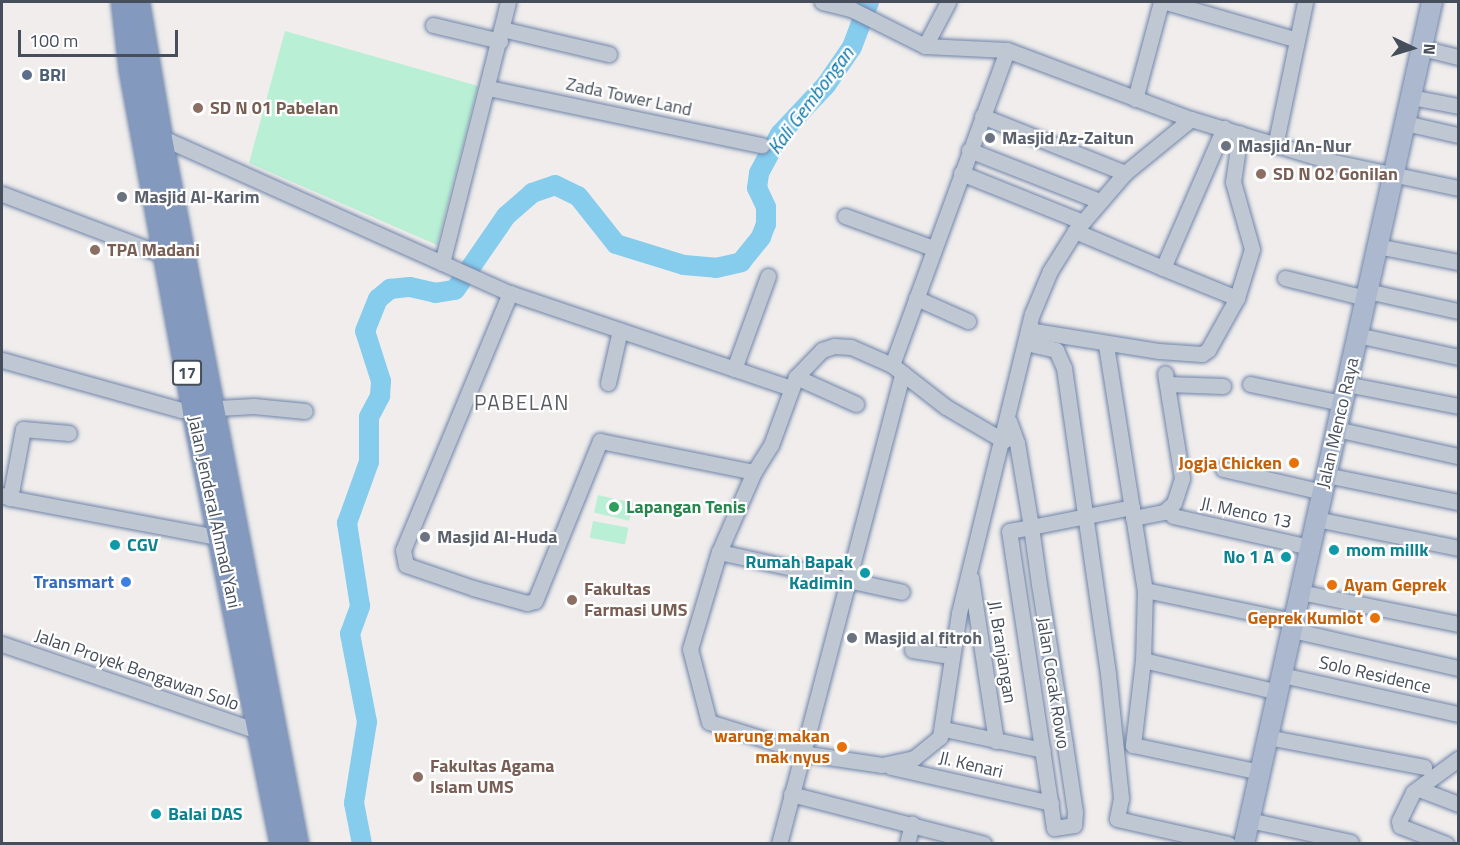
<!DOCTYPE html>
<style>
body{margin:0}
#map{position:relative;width:1460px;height:845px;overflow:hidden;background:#f0edec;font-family:"Titillium Web",sans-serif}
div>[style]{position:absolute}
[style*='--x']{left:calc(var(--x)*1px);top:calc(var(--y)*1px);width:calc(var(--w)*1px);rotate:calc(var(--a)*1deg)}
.green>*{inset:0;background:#b9efd4;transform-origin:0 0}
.river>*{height:20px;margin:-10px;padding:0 10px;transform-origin:10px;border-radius:10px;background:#85cced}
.roads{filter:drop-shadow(0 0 2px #6e84a9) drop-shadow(0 0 2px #6e84a9)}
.minor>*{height:15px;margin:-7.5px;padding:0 7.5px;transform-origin:7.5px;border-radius:7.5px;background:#bfc7d2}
.major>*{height:20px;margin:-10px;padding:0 10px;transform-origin:10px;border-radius:10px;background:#abb8cd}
.highway>*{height:21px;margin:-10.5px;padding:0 10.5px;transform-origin:10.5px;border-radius:10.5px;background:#8399bd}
.dots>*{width:16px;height:16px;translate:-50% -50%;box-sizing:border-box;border:3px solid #fff;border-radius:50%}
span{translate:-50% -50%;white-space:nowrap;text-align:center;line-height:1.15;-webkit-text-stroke:4.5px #fff;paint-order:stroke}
.shield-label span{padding:2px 4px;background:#fff;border:2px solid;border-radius:4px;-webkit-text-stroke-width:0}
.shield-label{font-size:16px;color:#454e5a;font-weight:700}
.service-label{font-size:18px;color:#4e5e75;font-weight:700}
.left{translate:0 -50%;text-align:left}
.street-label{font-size:18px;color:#454e5a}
.education-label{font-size:18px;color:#785e54;font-weight:700}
.worship-label{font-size:18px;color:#5b616d;font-weight:700}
.food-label{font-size:18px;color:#c56008;font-weight:700}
.right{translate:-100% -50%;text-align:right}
.leisure-label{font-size:18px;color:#27864d;font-weight:700}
.culture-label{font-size:18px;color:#0d838f;font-weight:700}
.shop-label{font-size:18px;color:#366cbe;font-weight:700}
.water-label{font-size:20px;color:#0a75a8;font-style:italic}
.quarter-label{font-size:21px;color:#595c62;letter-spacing:1.5px}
.frame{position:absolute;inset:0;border:3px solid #454e5a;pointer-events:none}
.north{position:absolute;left:1382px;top:18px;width:60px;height:60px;-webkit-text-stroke:4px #fff;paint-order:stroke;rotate:94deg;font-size:16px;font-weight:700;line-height:24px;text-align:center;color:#454e5a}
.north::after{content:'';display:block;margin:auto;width:21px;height:27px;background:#454e5a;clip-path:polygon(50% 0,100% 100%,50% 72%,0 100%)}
.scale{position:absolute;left:18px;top:30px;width:160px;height:27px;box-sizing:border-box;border:3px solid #454e5a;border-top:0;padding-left:8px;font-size:18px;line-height:21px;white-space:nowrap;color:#454e5a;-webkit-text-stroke:4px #fff;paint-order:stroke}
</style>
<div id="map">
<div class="green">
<i style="clip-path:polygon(285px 31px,478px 86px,437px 245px,249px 163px)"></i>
<i style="left:598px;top:495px;width:36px;height:18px;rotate:13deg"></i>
<i style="left:593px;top:521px;width:36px;height:17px;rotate:11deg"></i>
</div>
<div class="river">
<i style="--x:362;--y:844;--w:42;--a:-101"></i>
<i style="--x:354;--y:803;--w:82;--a:-80.9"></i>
<i style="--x:367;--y:722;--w:90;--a:-100.9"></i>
<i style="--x:350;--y:634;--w:30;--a:-70"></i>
<i style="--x:360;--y:606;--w:84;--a:-98.9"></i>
<i style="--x:347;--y:523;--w:65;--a:-70.2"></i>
<i style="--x:369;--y:462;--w:45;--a:-90"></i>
<i style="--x:369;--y:417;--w:24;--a:-62"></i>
<i style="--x:380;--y:396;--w:15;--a:-86"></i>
<i style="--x:381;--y:381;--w:52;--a:-107.7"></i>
<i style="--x:365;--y:331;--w:35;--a:-68"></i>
<i style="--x:378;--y:299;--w:16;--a:-40"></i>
<i style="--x:390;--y:289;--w:20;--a:-6"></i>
<i style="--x:410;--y:287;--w:26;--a:13"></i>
<i style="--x:435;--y:293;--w:20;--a:-9"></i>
<i style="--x:455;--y:290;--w:90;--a:-55.4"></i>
<i style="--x:506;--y:216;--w:35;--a:-41"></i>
<i style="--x:532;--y:193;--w:24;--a:-19"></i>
<i style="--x:555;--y:185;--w:25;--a:26"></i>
<i style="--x:578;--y:196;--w:61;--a:51.6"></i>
<i style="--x:616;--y:244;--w:71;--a:17.2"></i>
<i style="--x:684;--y:265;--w:32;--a:5"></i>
<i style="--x:716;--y:268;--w:26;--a:-13"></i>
<i style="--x:741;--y:262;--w:32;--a:-51"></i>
<i style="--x:761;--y:237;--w:14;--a:-69"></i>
<i style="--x:766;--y:224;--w:17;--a:-90"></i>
<i style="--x:766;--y:207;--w:21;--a:-115"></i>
<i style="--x:757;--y:188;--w:15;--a:-82"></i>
<i style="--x:759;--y:173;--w:44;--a:-61.7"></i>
<i style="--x:780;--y:134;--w:67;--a:-46.8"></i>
<i style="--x:826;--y:85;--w:46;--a:-55.6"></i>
<i style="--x:852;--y:47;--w:48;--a:-69.3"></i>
</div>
<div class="roads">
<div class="minor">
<i style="--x:822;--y:2;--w:30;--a:14"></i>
<i style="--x:851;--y:9;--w:83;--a:26.6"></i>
<i style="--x:925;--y:46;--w:82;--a:2.8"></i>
<i style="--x:1007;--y:50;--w:197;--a:20.6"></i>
<i style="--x:1166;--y:2;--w:133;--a:16.1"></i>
<i style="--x:433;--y:25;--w:69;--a:13.4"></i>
<i style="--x:502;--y:29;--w:110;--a:13.2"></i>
<i style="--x:925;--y:46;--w:50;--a:-62.4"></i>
<i style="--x:1422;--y:48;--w:37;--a:14"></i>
<i style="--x:488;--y:88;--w:280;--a:11.8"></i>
<i style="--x:1411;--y:97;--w:48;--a:10.8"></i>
<i style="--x:1135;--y:99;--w:100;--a:-75"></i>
<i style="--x:982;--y:116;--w:154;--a:21.7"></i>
<i style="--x:1405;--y:123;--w:54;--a:12.8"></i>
<i style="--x:156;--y:135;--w:388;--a:24.1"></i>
<i style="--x:510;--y:293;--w:296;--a:18.7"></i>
<i style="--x:1275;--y:146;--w:147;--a:-78.2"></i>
<i style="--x:969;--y:150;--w:140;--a:21.4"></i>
<i style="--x:961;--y:173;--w:131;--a:21.9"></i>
<i style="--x:2;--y:194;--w:175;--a:20.7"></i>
<i style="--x:845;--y:216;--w:94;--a:20"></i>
<i style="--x:1075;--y:231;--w:95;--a:22.8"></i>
<i style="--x:1163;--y:268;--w:153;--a:-66.5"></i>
<i style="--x:1377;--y:246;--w:83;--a:11.2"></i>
<i style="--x:442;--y:263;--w:269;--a:-75.8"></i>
<i style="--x:1163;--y:268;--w:80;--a:22.1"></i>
<i style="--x:1285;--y:278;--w:83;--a:13.9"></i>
<i style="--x:1367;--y:291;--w:93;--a:12.4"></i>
<i style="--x:510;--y:293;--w:278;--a:112.6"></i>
<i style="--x:403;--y:550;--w:15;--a:79"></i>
<i style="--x:406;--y:565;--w:71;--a:18.9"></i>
<i style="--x:473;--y:588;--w:56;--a:15.5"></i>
<i style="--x:527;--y:603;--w:8;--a:-14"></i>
<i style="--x:535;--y:601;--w:173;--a:-67.9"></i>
<i style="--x:600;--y:441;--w:157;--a:11.4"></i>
<i style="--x:916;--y:298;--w:57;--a:23.9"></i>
<i style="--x:1028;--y:330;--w:133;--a:9.1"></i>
<i style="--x:1159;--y:351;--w:43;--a:4"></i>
<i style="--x:1202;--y:354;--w:7;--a:-34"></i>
<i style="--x:1208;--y:350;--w:60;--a:-60.9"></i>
<i style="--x:1237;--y:298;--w:51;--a:-73"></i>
<i style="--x:1252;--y:249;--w:70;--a:-105.8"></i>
<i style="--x:1233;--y:182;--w:49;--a:-81.7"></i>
<i style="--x:1357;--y:335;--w:103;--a:12.3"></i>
<i style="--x:1026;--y:343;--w:31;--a:13"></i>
<i style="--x:1056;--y:350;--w:20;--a:66"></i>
<i style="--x:1064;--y:368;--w:309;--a:81.8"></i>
<i style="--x:1108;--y:674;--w:125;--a:84"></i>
<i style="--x:1121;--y:798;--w:21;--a:101"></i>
<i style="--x:1117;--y:819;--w:114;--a:12.7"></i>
<i style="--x:1106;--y:345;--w:248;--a:81"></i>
<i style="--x:1145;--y:590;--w:70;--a:91.6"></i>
<i style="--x:1143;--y:660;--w:86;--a:96.7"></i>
<i style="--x:1133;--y:745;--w:130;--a:12"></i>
<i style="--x:2;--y:360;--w:186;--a:15.6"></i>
<i style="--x:181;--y:410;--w:73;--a:-3.1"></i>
<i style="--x:254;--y:406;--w:51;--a:5.6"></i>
<i style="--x:892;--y:365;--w:335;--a:-69.9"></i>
<i style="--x:734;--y:369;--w:99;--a:-69.9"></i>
<i style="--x:796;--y:377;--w:66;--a:24.2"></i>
<i style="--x:608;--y:383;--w:54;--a:-77.2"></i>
<i style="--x:1167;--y:384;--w:56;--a:2"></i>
<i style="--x:1250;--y:384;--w:94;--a:11.7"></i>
<i style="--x:1346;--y:384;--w:114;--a:11.1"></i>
<i style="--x:1009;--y:421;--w:23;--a:70"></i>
<i style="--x:1017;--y:443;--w:85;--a:80.5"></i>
<i style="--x:1031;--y:527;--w:58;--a:82"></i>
<i style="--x:1039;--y:584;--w:163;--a:80.8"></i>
<i style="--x:1065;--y:745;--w:68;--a:81.5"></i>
<i style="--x:1075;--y:812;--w:13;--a:94"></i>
<i style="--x:1074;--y:825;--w:20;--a:171"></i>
<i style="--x:1054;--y:828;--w:300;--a:-98.6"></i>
<i style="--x:1009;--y:531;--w:22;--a:-10"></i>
<i style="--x:1031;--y:527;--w:103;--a:-11.2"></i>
<i style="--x:1336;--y:429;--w:125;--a:12.5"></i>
<i style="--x:1223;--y:469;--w:103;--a:13"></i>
<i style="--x:1326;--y:475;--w:135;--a:11.6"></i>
<i style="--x:2;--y:495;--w:9;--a:21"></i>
<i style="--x:10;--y:498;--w:70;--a:-79.3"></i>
<i style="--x:23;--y:429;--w:46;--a:5"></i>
<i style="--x:10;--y:498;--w:215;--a:10.7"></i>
<i style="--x:1173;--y:516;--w:140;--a:12.8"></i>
<i style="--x:1133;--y:518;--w:32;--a:-11"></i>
<i style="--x:1164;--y:512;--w:13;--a:-42"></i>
<i style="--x:1174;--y:503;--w:26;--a:-72"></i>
<i style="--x:1182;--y:478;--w:106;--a:-99.2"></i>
<i style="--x:1316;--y:519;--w:145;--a:11.5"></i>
<i style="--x:719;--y:552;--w:187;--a:12.3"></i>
<i style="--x:971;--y:578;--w:165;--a:81.3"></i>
<i style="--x:1145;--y:590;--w:152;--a:11.8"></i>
<i style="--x:1300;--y:592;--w:161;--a:11.4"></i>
<i style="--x:1292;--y:630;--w:170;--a:12.9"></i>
<i style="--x:2;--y:644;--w:273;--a:18.8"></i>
<i style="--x:912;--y:650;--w:39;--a:9"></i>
<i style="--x:1143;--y:660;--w:139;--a:13.3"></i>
<i style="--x:1282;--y:675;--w:180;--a:12.5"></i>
<i style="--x:944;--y:729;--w:101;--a:12"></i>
<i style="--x:1267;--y:737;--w:160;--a:10.8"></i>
<i style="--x:802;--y:751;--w:97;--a:-162.7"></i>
<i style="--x:709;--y:722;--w:75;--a:-104.6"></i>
<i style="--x:690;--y:649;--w:101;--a:-73.4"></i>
<i style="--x:719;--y:552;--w:87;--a:-66.4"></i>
<i style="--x:754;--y:472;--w:32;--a:-58"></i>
<i style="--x:771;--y:445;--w:72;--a:-69.8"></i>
<i style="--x:796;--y:377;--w:37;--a:-46"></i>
<i style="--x:822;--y:350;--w:13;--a:-18"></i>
<i style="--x:834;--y:346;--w:17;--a:3"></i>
<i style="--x:851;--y:347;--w:45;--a:23.7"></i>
<i style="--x:892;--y:365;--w:68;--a:37.9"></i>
<i style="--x:946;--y:407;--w:67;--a:30.4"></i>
<i style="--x:801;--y:753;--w:82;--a:8.4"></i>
<i style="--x:882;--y:765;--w:33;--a:-12"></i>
<i style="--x:914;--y:758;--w:33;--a:-39"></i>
<i style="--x:940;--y:737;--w:125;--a:-81.3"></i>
<i style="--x:959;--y:613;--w:308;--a:-76.3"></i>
<i style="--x:1032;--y:314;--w:47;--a:-67.3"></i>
<i style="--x:1050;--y:271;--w:47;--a:-58"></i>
<i style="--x:1075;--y:231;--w:77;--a:-49.2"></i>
<i style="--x:1125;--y:173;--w:85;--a:-39.3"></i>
<i style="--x:1191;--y:119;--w:144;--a:16.9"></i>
<i style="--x:1329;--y:161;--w:132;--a:11.8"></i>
<i style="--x:891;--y:767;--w:164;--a:12.7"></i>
<i style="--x:1419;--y:789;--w:42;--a:21"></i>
<i style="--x:791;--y:794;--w:199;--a:14.5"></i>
<i style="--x:1249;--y:820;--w:104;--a:12.2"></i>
<i style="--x:779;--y:844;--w:487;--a:-75.3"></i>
<i style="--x:907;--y:844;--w:21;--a:-76"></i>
<i style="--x:1446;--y:844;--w:49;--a:-158.6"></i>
<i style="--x:1400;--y:826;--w:5;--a:-101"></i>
<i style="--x:1399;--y:821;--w:32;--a:-64"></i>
<i style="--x:1413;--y:792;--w:56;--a:-36.3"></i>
</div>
<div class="major">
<i style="--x:1244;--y:844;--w:863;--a:-77.41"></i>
</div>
<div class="highway">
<i style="--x:122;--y:2;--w:69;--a:83.4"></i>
<i style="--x:130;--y:71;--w:347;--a:79.5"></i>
<i style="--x:193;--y:412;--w:441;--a:78.5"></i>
<i style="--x:138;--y:2;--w:138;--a:80.4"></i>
<i style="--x:161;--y:138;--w:719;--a:79.1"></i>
</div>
</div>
<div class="dots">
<i style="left:27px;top:75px;background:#5c6f8a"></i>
<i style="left:198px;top:108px;background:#8d6e63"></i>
<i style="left:990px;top:138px;background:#6b7280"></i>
<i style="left:1226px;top:146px;background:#6b7280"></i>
<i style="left:1261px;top:174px;background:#8d6e63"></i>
<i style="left:122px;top:197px;background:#6b7280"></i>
<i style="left:95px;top:250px;background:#8d6e63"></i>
<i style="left:1294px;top:463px;background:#e8710a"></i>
<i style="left:614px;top:507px;background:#2e9e5b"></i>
<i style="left:425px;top:537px;background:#6b7280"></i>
<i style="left:115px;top:545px;background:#0f9aa8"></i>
<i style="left:1334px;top:550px;background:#0f9aa8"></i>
<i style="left:1286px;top:557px;background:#0f9aa8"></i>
<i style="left:865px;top:573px;background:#0f9aa8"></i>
<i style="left:126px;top:582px;background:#3f7fe0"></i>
<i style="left:1332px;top:585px;background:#e8710a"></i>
<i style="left:572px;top:600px;background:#8d6e63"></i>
<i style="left:1375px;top:618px;background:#e8710a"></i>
<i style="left:852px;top:638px;background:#6b7280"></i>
<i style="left:842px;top:747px;background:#e8710a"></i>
<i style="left:418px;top:777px;background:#8d6e63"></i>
<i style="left:156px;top:814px;background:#0f9aa8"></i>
</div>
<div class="shield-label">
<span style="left:187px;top:373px">17</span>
</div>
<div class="service-label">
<span class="left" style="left:39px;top:75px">BRI</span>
</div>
<div class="street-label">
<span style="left:629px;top:97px;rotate:12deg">Zada Tower Land</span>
<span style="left:1338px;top:423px;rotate:-77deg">Jalan Menco Raya</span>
<span style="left:214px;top:512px;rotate:78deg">Jalan Jenderal Ahmad Yani</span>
<span style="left:1246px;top:513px;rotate:12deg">Jl. Menco 13</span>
<span style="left:1002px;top:652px;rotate:81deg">Jl. Branjangan</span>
<span style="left:137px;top:670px;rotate:19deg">Jalan Proyek Bengawan Solo</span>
<span style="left:1375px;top:675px;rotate:13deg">Solo Residence</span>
<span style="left:1053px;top:683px;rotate:81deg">Jalan Cocak Rowo</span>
<span style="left:971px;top:765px;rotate:13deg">Jl. Kenari</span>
</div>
<div class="education-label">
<span class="left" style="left:210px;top:108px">SD N 01 Pabelan</span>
<span class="left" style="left:1273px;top:174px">SD N 02 Gonilan</span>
<span class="left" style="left:107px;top:250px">TPA Madani</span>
<span class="left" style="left:584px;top:600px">Fakultas<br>Farmasi UMS</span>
<span class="left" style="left:430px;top:777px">Fakultas Agama<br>Islam UMS</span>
</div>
<div class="worship-label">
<span class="left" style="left:1002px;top:138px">Masjid Az-Zaitun</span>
<span class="left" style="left:1238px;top:146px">Masjid An-Nur</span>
<span class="left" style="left:134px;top:197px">Masjid Al-Karim</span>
<span class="left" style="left:437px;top:537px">Masjid Al-Huda</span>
<span class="left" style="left:864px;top:638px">Masjid al fitroh</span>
</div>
<div class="food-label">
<span class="right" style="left:1282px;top:463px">Jogja Chicken</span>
<span class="left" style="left:1344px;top:585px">Ayam Geprek</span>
<span class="right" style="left:1363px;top:618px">Geprek Kumlot</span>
<span class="right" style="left:830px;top:747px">warung makan<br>mak nyus</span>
</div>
<div class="leisure-label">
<span class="left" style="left:626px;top:507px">Lapangan Tenis</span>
</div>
<div class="culture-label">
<span class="left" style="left:127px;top:545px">CGV</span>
<span class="left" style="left:1346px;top:550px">mom millk</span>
<span class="right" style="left:1274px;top:557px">No 1 A</span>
<span class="right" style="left:853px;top:573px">Rumah Bapak<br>Kadimin</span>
<span class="left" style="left:168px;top:814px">Balai DAS</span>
</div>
<div class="shop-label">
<span class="right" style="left:114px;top:582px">Transmart</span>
</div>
<div class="water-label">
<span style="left:810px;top:100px;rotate:-53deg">Kali Gembongan</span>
</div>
<div class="quarter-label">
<span style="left:522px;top:402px">PABELAN</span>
</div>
<div class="frame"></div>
<div class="north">N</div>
<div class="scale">100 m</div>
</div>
